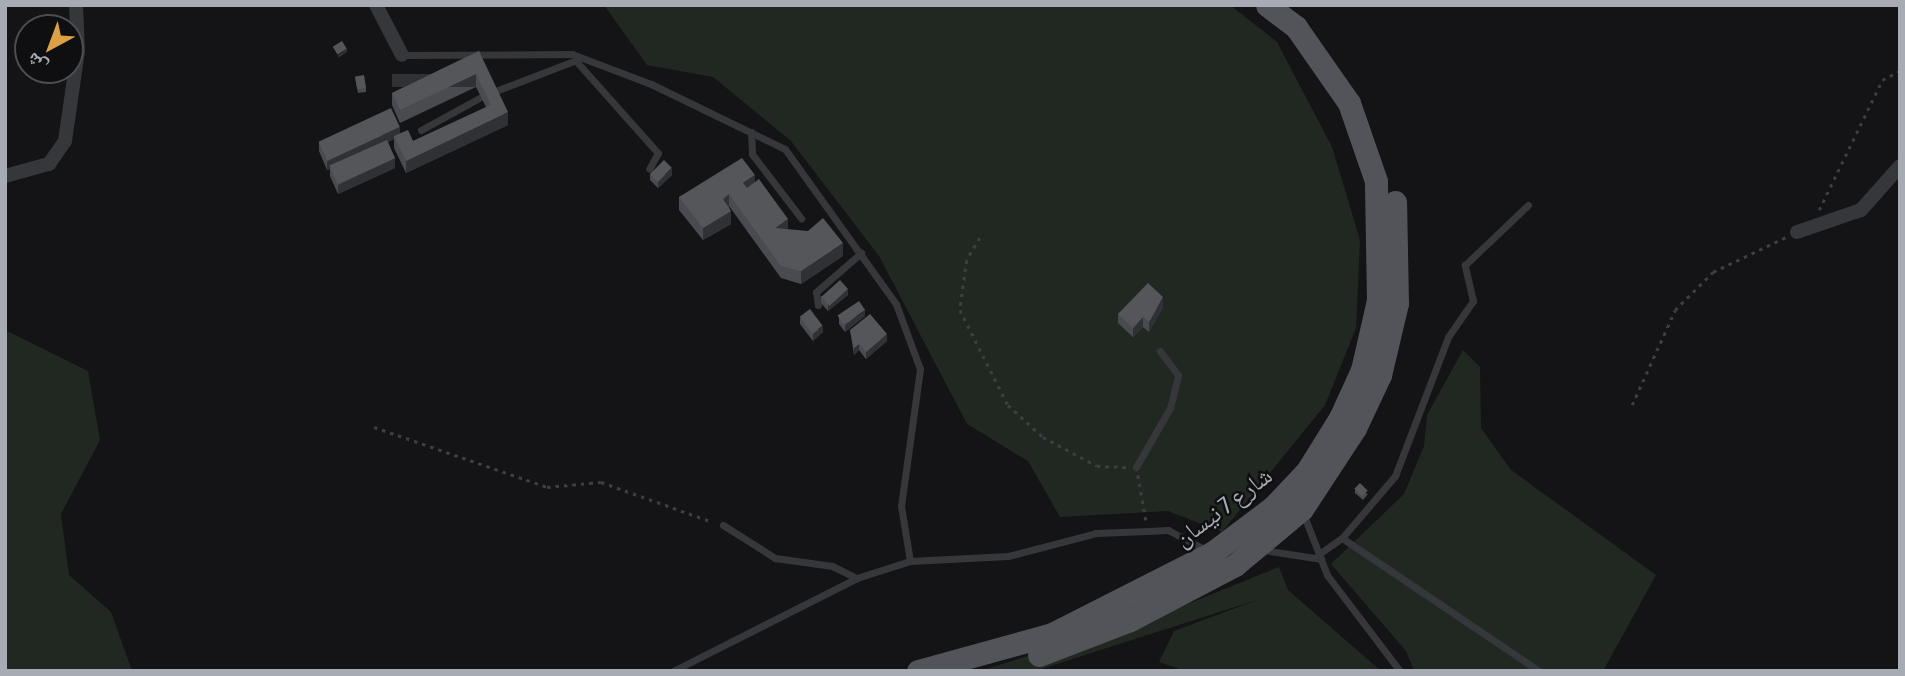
<!DOCTYPE html>
<meta charset="utf-8">
<style>
body{margin:0}
#map{position:relative;width:1905px;height:676px;overflow:hidden;background:#141416;font-family:"Asap Condensed","Noto Naskh Arabic",sans-serif}
div>[style]{position:absolute}
[style*='--x']{left:calc(var(--x)*1px);top:calc(var(--y)*1px);width:calc(var(--w)*1px);rotate:calc(var(--a)*1deg)}
.green>*{inset:0;background:#212821}
.path>*{height:2.5px;margin-top:-1.25px;transform-origin:0;background:repeating-linear-gradient(90deg,#3c3e41 0 3.5px,transparent 0 8.5px)}
.service>*{height:7px;margin:-3.5px;padding:0 3.5px;transform-origin:3.5px;border-radius:3.5px;background:#36373a}
.minor>*{height:14px;margin:-7px;padding:0 7px;transform-origin:7px;border-radius:7px;background:#36373a}
.primary>*{height:23px;margin:-11.5px;padding:0 11.5px;transform-origin:11.5px;border-radius:11.5px;background:#525459}
.wall>*{inset:0;background:#4a4b50}
.shaded-wall>*{inset:0;background:#303134;transform-origin:0 0}
.building>*{inset:0;background:#54565a;transform-origin:0 0}
span{translate:-50% -50%;white-space:nowrap;text-align:center;line-height:1.15;-webkit-text-stroke:5px #0f0f11;paint-order:stroke}
.street-label{font-size:24px;color:#a7acb4}
.frame{position:absolute;inset:0;border:7px solid #a7acb4;pointer-events:none}
.north{position:absolute;left:14px;top:14px;width:70px;height:70px;box-sizing:border-box;background:#0f0f11;border:2px solid #4c4e52;border-radius:50%;rotate:221deg;font-size:19px;font-weight:700;line-height:28px;text-align:center;color:#a7acb4}
.north::after{content:'';display:block;margin:auto;width:24px;height:32px;background:#dda145;clip-path:polygon(50% 0,100% 100%,50% 72%,0 100%)}
</style>
<div id="map">
<div class="green">
<i style="clip-path:polygon(604px 5px,1230px 5px,1277px 42px,1332px 147px,1360px 240px,1356px 328px,1325px 405px,1222px 532px,1168px 511px,1060px 517px,1028px 461px,967px 424px,879px 256px,791px 141px,713px 77px,647px 65px)"></i>
<i style="clip-path:polygon(5px 330px,88px 371px,100px 440px,61px 514px,69px 575px,111px 612px,132px 671px,5px 671px)"></i>
<i style="clip-path:polygon(1463px 350px,1480px 367px,1481px 428px,1511px 470px,1656px 575px,1603px 671px,1414px 671px,1406px 651px,1331px 564px,1404px 494px,1424px 446px,1427px 415px)"></i>
<i style="clip-path:polygon(1279px 567px,1288px 590px,1381px 671px,1186px 671px,1159px 662px,1174px 631px,1260px 599px,1035px 671px,980px 671px,1173px 610px)"></i>
</div>
<div class="path">
<i style="--x:1819;--y:210;--w:144;--a:-64.1"></i>
<i style="--x:1882;--y:80;--w:20;--a:-27"></i>
<i style="--x:980;--y:238;--w:26;--a:121"></i>
<i style="--x:967;--y:260;--w:50;--a:98"></i>
<i style="--x:960;--y:310;--w:106;--a:63.2"></i>
<i style="--x:1008;--y:405;--w:47;--a:42.4"></i>
<i style="--x:1043;--y:437;--w:61;--a:28.2"></i>
<i style="--x:1097;--y:466;--w:30;--a:2"></i>
<i style="--x:1632;--y:405;--w:104;--a:-65.6"></i>
<i style="--x:1675;--y:310;--w:54;--a:-45"></i>
<i style="--x:1713;--y:272;--w:81;--a:-25.6"></i>
<i style="--x:374;--y:427;--w:183;--a:19.1"></i>
<i style="--x:547;--y:487;--w:54;--a:-5.3"></i>
<i style="--x:601;--y:482;--w:119;--a:19.7"></i>
<i style="--x:1138;--y:475;--w:46;--a:79.9"></i>
</div>
<div class="service">
<i style="--x:402;--y:55;--w:170;--a:-0.3"></i>
<i style="--x:572;--y:54;--w:85;--a:20.8"></i>
<i style="--x:651;--y:84;--w:149;--a:25.9"></i>
<i style="--x:785;--y:149;--w:191;--a:54.4"></i>
<i style="--x:896;--y:304;--w:69;--a:69.7"></i>
<i style="--x:920;--y:369;--w:138;--a:97.9"></i>
<i style="--x:901;--y:506;--w:56;--a:80.7"></i>
<i style="--x:910;--y:561;--w:98;--a:-2.9"></i>
<i style="--x:1008;--y:556;--w:91;--a:-14.6"></i>
<i style="--x:1096;--y:533;--w:52;--a:-2.2"></i>
<i style="--x:1148;--y:531;--w:20;--a:-3"></i>
<i style="--x:1168;--y:530;--w:43;--a:27.8"></i>
<i style="--x:576;--y:61;--w:123;--a:48.3"></i>
<i style="--x:658;--y:153;--w:18;--a:119"></i>
<i style="--x:493;--y:92;--w:92;--a:-21"></i>
<i style="--x:421;--y:130;--w:68;--a:-28.8"></i>
<i style="--x:751;--y:132;--w:22;--a:87"></i>
<i style="--x:752;--y:154;--w:81;--a:52.6"></i>
<i style="--x:818;--y:305;--w:13;--a:-99"></i>
<i style="--x:816;--y:292;--w:60;--a:-40.9"></i>
<i style="--x:1136;--y:467;--w:68;--a:-60"></i>
<i style="--x:1170;--y:408;--w:34;--a:-76"></i>
<i style="--x:1178;--y:375;--w:30;--a:-127"></i>
<i style="--x:1303;--y:513;--w:66;--a:68.8"></i>
<i style="--x:1327;--y:575;--w:121;--a:52.8"></i>
<i style="--x:723;--y:525;--w:62;--a:32.4"></i>
<i style="--x:775;--y:558;--w:58;--a:8"></i>
<i style="--x:832;--y:566;--w:28;--a:26"></i>
<i style="--x:1342;--y:538;--w:82;--a:-49.5"></i>
<i style="--x:1395;--y:476;--w:149;--a:-69.1"></i>
<i style="--x:1448;--y:337;--w:44;--a:-55.2"></i>
<i style="--x:1473;--y:301;--w:37;--a:-103"></i>
<i style="--x:1465;--y:265;--w:87;--a:-43.6"></i>
<i style="--x:1263;--y:550;--w:59;--a:8.8"></i>
<i style="--x:1319;--y:554;--w:28;--a:-35"></i>
<i style="--x:1342;--y:538;--w:238;--a:34"></i>
<i style="--x:673;--y:671;--w:206;--a:-26.8"></i>
<i style="--x:857;--y:578;--w:56;--a:-17.8"></i>
</div>
<div class="minor">
<i style="--x:376;--y:5;--w:56;--a:62.5"></i>
<i style="--x:5;--y:176;--w:46;--a:-15.3"></i>
<i style="--x:49;--y:164;--w:28;--a:-55"></i>
<i style="--x:65;--y:141;--w:91;--a:-81.8"></i>
<i style="--x:78;--y:51;--w:46;--a:-92.5"></i>
<i style="--x:1797;--y:232;--w:68;--a:-19"></i>
<i style="--x:1861;--y:210;--w:59;--a:-48.4"></i>
</div>
<div class="primary">
<i style="--x:1039;--y:655;--w:97;--a:-21"></i>
<i style="--x:1130;--y:620;--w:119;--a:-27.6"></i>
<i style="--x:1235;--y:565;--w:87;--a:-39.9"></i>
<i style="--x:1302;--y:509;--w:97;--a:-56.8"></i>
<i style="--x:1355;--y:428;--w:59;--a:-64.7"></i>
<i style="--x:1380;--y:375;--w:74;--a:-76.7"></i>
<i style="--x:1397;--y:303;--w:101;--a:-91.1"></i>
<i style="--x:918;--y:671;--w:139;--a:-15.4"></i>
<i style="--x:1052;--y:634;--w:179;--a:-26.9"></i>
<i style="--x:1212;--y:553;--w:76;--a:-37"></i>
<i style="--x:1273;--y:507;--w:50;--a:-46.6"></i>
<i style="--x:1307;--y:471;--w:62;--a:-58.1"></i>
<i style="--x:1340;--y:418;--w:53;--a:-65.4"></i>
<i style="--x:1362;--y:370;--w:72;--a:-77.1"></i>
<i style="--x:1378;--y:300;--w:119;--a:-91"></i>
<i style="--x:1376;--y:181;--w:83;--a:-109.1"></i>
<i style="--x:1349;--y:103;--w:93;--a:-124.9"></i>
<i style="--x:1296;--y:27;--w:36;--a:-143"></i>
</div>
<div class="wall">
<i style="clip-path:polygon(479px 51px,508px 125px,406px 173px,394px 148px,394px 139px,388px 142px,395px 168px,338px 194px,330px 176px,330px 169px,327px 170px,319px 151px,319px 142px,400px 133px,413px 141px,486px 107px,476px 87px,400px 123px,392px 105px,392px 93px)"></i>
<i style="clip-path:polygon(355px 77px,366px 88px,366px 92px,358px 93px)"></i>
<i style="clip-path:polygon(650px 174px,672px 175px,658px 188px,650px 180px)"></i>
<i style="clip-path:polygon(755px 182px,788px 229px,843px 256px,801px 284px,781px 278px,729px 206px,731px 224px,703px 240px,679px 210px,679px 197px)"></i>
<i style="clip-path:polygon(848px 295px,828px 311px,821px 303px,821px 296px)"></i>
<i style="clip-path:polygon(1163px 307px,1149px 332px,1143px 327px,1133px 337px,1118px 323px,1118px 314px)"></i>
<i style="clip-path:polygon(865px 316px,845px 332px,839px 324px,839px 317px)"></i>
<i style="clip-path:polygon(800px 318px,823px 332px,813px 341px,800px 324px)"></i>
<i style="clip-path:polygon(850px 330px,887px 341px,866px 359px,859px 350px,854px 355px)"></i>
<i style="clip-path:polygon(1355px 489px,1368px 494px,1363px 500px,1355px 493px)"></i>
</div>
<div class="shaded-wall">
<i style="clip-path:polygon(347px 49px,347px 52px,338px 58px,338px 55px)"></i>
<i style="left:476px;top:74px;width:13px;height:84px;rotate:90deg"></i>
<i style="clip-path:polygon(508px 112px,508px 125px,406px 173px,406px 161px)"></i>
<i style="clip-path:polygon(400px 127px,400px 136px,394px 136px,394px 139px,331px 169px,330px 166px,330px 169px,327px 170px,327px 161px)"></i>
<i style="clip-path:polygon(395px 158px,395px 168px,338px 194px,338px 185px)"></i>
<i style="clip-path:polygon(672px 168px,672px 175px,658px 188px,658px 182px)"></i>
<i style="clip-path:polygon(755px 175px,755px 187px,743px 195px,743px 183px)"></i>
<i style="clip-path:polygon(729px 194px,729px 206px,723px 211px,723px 199px)"></i>
<i style="clip-path:polygon(731px 211px,731px 224px,703px 240px,703px 228px)"></i>
<i style="clip-path:polygon(788px 219px,788px 232px,775px 228px)"></i>
<i style="clip-path:polygon(843px 243px,843px 256px,801px 284px,801px 271px)"></i>
<i style="clip-path:polygon(848px 289px,848px 295px,828px 311px,828px 305px)"></i>
<i style="clip-path:polygon(1163px 297px,1163px 307px,1149px 332px,1149px 322px)"></i>
<i style="clip-path:polygon(865px 310px,865px 316px,845px 332px,845px 325px)"></i>
<i style="clip-path:polygon(1143px 317px,1143px 327px,1133px 337px,1133px 328px)"></i>
<i style="clip-path:polygon(823px 326px,823px 332px,813px 341px,813px 334px)"></i>
<i style="clip-path:polygon(887px 334px,887px 341px,866px 359px,866px 352px)"></i>
<i style="clip-path:polygon(859px 344px,859px 350px,854px 355px,854px 348px)"></i>
</div>
<div class="building">
<i style="left:342px;top:41px;width:9px;height:11px;rotate:58deg"></i>
<i style="clip-path:polygon(479px 51px,508px 112px,406px 161px,394px 136px,408px 130px,413px 141px,491px 105px,476px 74px,400px 110px,392px 93px)"></i>
<i style="left:364px;top:75px;width:13px;height:9px;rotate:81deg"></i>
<i style="left:391px;top:108px;width:21px;height:80px;rotate:65deg"></i>
<i style="left:387px;top:140px;width:20px;height:63px;rotate:66deg"></i>
<i style="clip-path:polygon(742px 158px,755px 175px,743px 183px,747px 188px,759px 179px,788px 219px,775px 228px,808px 231px,823px 218px,843px 243px,801px 271px,781px 266px,729px 194px,723px 199px,731px 211px,703px 228px,679px 197px)"></i>
<i style="left:664px;top:160px;width:11px;height:20px;rotate:45deg"></i>
<i style="left:840px;top:280px;width:12px;height:25px;rotate:48deg"></i>
<i style="clip-path:polygon(1148px 283px,1163px 297px,1149px 322px,1143px 317px,1133px 328px,1118px 314px)"></i>
<i style="left:859px;top:301px;width:11px;height:26px;rotate:56deg"></i>
<i style="left:810px;top:309px;width:21px;height:13px;rotate:53deg"></i>
<i style="clip-path:polygon(870px 314px,887px 334px,866px 352px,859px 344px,854px 348px,850px 330px)"></i>
<i style="left:1360px;top:483px;width:11px;height:8px;rotate:45deg"></i>
</div>
<div class="street-label">
<span style="left:1223px;top:507px;rotate:-37deg">شارع 7 نيسان</span>
</div>
<div class="frame"></div>
<div class="north">ش</div>
</div>
